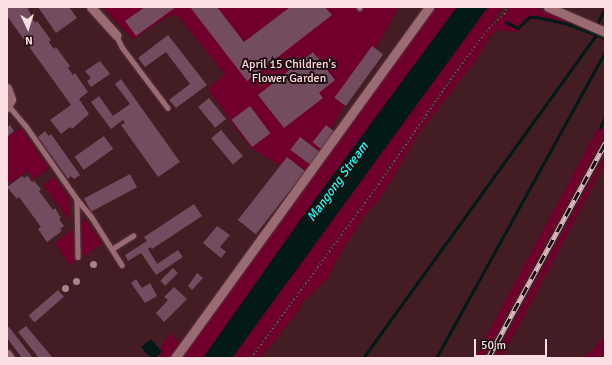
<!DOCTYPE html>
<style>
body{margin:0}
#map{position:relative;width:612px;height:365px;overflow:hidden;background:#431c24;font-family:Signika,sans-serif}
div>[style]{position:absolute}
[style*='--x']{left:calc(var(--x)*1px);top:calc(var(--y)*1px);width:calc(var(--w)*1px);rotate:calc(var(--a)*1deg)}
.green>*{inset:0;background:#70002b}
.water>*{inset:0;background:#011a18}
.stream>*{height:3px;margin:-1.5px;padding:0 1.5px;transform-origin:1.5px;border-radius:1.5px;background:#011a18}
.building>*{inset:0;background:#744c60;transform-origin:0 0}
.path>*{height:1.5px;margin-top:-0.75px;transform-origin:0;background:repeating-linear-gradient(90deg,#7b585e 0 1px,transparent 0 4px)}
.roads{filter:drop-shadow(0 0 1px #5b3940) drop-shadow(0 0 1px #5b3940)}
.service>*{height:4.5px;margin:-2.25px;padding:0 2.25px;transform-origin:2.25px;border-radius:2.25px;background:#9a6b72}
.minor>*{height:9px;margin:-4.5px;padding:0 4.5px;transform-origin:4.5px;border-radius:4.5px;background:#9a6b72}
.rail>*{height:4.5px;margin-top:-2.25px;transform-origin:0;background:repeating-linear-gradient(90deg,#1e0d10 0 9px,#d9bbbf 0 18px);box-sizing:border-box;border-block:1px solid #d9bbbf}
.trees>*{width:7px;height:7px;margin:-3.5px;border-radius:50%;background:#a9848b}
span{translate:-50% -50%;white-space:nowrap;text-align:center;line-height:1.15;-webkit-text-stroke:4px #1e0d10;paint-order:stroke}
.park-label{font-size:12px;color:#fddadf}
.water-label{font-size:13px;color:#1dfff2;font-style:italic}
.frame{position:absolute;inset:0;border:8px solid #fbdfe3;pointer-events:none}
.north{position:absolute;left:8px;top:8px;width:40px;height:40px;-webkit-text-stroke:3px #1e0d10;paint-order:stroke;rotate:176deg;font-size:11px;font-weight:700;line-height:16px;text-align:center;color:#fbdfe3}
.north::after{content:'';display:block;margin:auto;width:14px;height:18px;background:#fbdfe3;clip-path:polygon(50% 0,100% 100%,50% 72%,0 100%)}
.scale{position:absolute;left:474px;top:339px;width:73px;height:18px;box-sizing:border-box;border:2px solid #fbdfe3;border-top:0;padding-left:5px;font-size:12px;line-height:14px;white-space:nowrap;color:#fbdfe3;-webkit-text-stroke:3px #1e0d10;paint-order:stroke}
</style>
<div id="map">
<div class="green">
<i style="clip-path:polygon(102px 7px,399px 7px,303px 180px,250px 147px,208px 89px,225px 74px,177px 15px,170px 15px,133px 39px)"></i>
<i style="clip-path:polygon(435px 7px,457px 7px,311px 205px,203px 358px,179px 358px)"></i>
<i style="clip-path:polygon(488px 7px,502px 7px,497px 17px,447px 83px,375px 187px,250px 358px,232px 358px)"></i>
<i style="clip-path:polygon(509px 7px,534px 7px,587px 28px,605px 37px,565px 23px,536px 16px,528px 16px,517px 27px,506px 22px,506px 24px,517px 29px,529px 18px,535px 18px,529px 21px,518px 32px,497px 30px,493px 33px,472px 65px,419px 133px,387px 187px,375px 204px,365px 215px,343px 249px,327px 279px,304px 301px,292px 319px,260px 358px,252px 358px,376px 188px,487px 31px,504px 15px)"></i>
<i style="clip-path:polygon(605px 120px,605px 135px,483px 358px,475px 358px,598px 128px,600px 128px)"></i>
<i style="clip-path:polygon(21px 128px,49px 168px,34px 179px,27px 171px,9px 183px,7px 180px,7px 137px)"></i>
<i style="clip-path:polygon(605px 154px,605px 163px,503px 355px,501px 358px,494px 358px)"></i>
<i style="clip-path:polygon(54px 177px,69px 197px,70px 221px,43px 185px)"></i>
<i style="clip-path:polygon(85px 219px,102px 243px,84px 257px,81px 251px,82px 221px)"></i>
<i style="clip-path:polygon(72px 229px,75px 261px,70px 265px,55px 243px)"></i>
<i style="clip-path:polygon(170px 333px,179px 342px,171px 358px,159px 358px,162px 352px,160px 349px)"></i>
<i style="clip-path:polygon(605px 336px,605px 356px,599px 358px,580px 358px,591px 352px)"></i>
</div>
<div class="water">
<i style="clip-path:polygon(457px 7px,488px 7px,232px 358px,203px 358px,311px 205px)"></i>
<i style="clip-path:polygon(151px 339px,162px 352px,155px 358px,151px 358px,141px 347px)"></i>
</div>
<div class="stream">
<i style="--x:506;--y:22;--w:13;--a:27"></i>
<i style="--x:518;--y:28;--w:16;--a:-45"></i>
<i style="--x:529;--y:17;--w:7;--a:0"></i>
<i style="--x:536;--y:17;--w:30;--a:12"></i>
<i style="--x:565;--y:23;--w:43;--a:20.6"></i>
<i style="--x:598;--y:22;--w:16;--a:-63"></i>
<i style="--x:600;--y:128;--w:12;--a:-66"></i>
<i style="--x:605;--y:167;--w:1;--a:90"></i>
<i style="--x:363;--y:358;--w:400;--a:-54.2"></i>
<i style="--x:436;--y:358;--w:350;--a:-61.1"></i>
</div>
<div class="building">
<i style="clip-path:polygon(7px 7px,27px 7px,35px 23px,37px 21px,51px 40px,49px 42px,54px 49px,56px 47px,70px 66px,68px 68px,73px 75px,75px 73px,88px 92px,79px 99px,89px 114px,72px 129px,70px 127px,61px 134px,50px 120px,71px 105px,7px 16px)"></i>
<i style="clip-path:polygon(38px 7px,69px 7px,77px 18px,56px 33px)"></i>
<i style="clip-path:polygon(145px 7px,176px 7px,136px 36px,125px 21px)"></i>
<i style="clip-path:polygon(190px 7px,217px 7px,244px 42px,290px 7px,325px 7px,332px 15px,247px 81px)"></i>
<i style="clip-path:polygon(168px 35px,207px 85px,176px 108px,169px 100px,190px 84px,166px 52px,145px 67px,138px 58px)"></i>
<i style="left:372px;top:46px;width:14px;height:64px;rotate:36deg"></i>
<i style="clip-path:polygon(313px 52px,335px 80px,319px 93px,323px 98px,284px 128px,258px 95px)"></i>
<i style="clip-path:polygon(100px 61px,110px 74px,91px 87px,87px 81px,91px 78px,85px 71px)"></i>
<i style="clip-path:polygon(121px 79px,180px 162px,158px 177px,121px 125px,125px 123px,123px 120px,111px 129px,91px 102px,99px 96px,113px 116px,130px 104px,115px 84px)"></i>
<i style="left:209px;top:98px;width:27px;height:14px;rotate:51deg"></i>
<i style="left:250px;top:106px;width:34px;height:23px;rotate:53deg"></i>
<i style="clip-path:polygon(10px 125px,14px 131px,8px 136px,7px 127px)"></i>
<i style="left:326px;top:125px;width:11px;height:22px;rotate:38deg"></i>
<i style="left:221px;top:130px;width:34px;height:13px;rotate:50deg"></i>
<i style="clip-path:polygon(45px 131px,49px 136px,51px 134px,80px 175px,74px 179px,71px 176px,68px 179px,38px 137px)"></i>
<i style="left:104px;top:136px;width:16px;height:36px;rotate:55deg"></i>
<i style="left:300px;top:137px;width:25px;height:16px;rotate:37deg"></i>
<i style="left:287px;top:157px;width:23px;height:80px;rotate:38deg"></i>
<i style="left:130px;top:174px;width:15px;height:52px;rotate:62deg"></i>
<i style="clip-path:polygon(22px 176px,24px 178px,28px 176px,32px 182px,34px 181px,41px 189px,39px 191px,53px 210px,55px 208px,61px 218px,59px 219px,64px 226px,60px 229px,62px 231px,47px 242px,38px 229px,41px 227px,19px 197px,17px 199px,7px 187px)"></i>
<i style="clip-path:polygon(194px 204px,202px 216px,152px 249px,151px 247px,148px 249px,157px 264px,178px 250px,183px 257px,156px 275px,141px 253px,128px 261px,125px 255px,147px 241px,144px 237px)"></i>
<i style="clip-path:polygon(217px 226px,230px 235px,220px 247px,226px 252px,221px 258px,203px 243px)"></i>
<i style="left:173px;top:268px;width:7px;height:18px;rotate:45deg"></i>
<i style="clip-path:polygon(197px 273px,203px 278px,192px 290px,188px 286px)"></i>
<i style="clip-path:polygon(136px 279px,142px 288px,150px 283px,157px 296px,145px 303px,131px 283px)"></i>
<i style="clip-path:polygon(174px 287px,187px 299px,164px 322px,156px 313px,168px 300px,164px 297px)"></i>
<i style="left:58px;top:290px;width:9px;height:39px;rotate:49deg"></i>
<i style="clip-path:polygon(26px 326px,53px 358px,39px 358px,18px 332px)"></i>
<i style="clip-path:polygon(9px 327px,33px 358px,22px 358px,7px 338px,7px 328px)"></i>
</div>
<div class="path">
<i style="--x:251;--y:358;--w:211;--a:-53.7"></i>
<i style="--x:376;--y:188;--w:127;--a:-55.6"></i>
<i style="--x:448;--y:83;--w:64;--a:-53.8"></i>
<i style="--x:486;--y:31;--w:25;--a:-43"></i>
<i style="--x:504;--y:14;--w:8;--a:-67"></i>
</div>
<div class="roads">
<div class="service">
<i style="--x:359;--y:7;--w:1;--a:45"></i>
<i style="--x:116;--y:35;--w:13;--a:63"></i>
<i style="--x:122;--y:47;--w:76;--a:53"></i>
<i style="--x:9;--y:106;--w:26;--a:50"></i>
<i style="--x:26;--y:126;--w:89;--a:55.1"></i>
<i style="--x:77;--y:199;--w:58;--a:89"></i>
<i style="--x:77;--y:199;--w:22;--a:51"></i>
<i style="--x:91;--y:216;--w:58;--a:57.7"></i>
<i style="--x:112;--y:249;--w:25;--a:-32"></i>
</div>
<div class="minor">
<i style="--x:91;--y:7;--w:38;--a:48"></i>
<i style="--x:548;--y:7;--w:62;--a:23.7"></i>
<i style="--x:7;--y:88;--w:12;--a:70"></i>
<i style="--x:11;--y:99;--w:9;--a:117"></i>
<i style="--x:7;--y:354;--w:5;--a:53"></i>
<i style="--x:175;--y:358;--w:433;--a:-54.1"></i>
</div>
</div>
<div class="rail">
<i style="--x:488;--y:358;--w:245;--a:-61.4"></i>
</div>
<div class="trees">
<i style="left:93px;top:264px"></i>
<i style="left:76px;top:281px"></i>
<i style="left:65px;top:288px"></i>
</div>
<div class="park-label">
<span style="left:289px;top:72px">April 15 Children's<br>Flower Garden</span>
</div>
<div class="water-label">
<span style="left:338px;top:182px;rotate:-54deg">Mangong Stream</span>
</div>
<div class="frame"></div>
<div class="north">N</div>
<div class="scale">50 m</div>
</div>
